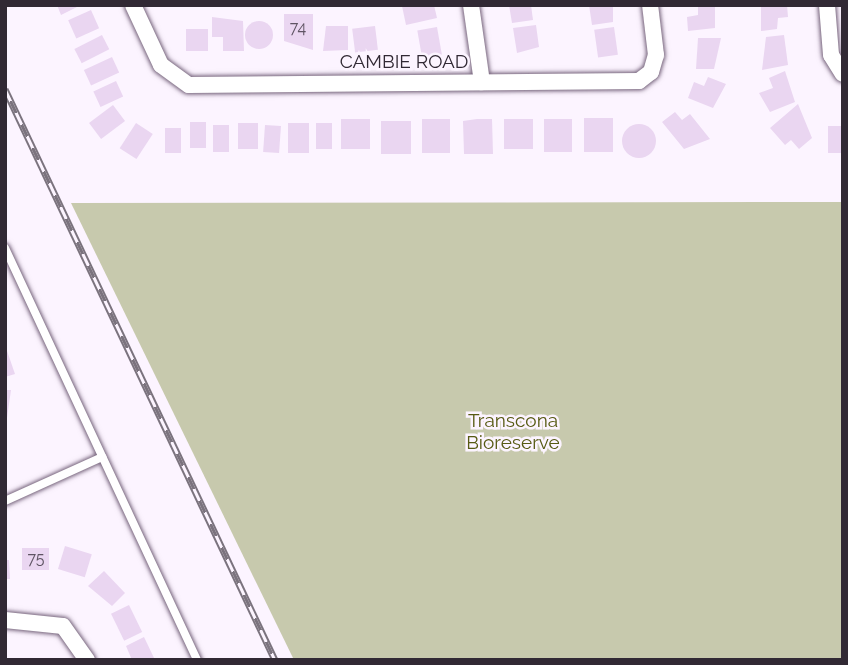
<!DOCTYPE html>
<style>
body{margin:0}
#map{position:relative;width:848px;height:665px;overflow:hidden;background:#fcf4ff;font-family:Raleway,sans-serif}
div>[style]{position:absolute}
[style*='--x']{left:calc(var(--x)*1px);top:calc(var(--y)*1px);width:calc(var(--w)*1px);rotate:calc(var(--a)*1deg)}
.green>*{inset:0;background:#c7c9ad}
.building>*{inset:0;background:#ead6f1;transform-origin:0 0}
.round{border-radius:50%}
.roads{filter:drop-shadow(0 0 2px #78667e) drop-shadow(0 0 2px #78667e)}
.lane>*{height:8px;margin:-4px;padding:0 4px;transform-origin:4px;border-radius:4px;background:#fff}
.street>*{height:16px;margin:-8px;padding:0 8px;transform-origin:8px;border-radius:8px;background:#fff}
.rail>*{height:7px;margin-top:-3.5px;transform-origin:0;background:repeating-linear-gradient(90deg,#fcf4ff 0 13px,#7b737e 0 26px);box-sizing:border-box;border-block:2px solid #7b737e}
span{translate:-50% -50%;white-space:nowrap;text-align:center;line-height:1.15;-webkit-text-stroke:5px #fcf4ff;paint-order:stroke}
.number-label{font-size:16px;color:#5f5463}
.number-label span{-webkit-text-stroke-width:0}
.street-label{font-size:19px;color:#312934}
.park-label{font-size:19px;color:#575a13}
.frame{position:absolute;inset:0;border:7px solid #312934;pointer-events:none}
</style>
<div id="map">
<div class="green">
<i style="clip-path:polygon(843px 202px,843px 660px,294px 660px,71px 203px)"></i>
</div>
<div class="building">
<i style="clip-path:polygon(57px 5px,81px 5px,61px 15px)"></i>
<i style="clip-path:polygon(434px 5px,437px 18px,406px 25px,402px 6px)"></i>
<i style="clip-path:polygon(509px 5px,531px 5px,533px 20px,512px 23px)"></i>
<i style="clip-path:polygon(589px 5px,613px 5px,613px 22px,592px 25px)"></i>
<i style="clip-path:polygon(698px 5px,715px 5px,715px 28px,688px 31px,687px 17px,698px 15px)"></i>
<i style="clip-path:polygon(787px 5px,788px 17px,778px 18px,777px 29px,761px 31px,761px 6px)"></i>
<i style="left:91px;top:10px;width:20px;height:25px;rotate:66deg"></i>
<i style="clip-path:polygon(284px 14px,313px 14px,313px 50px,284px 41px)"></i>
<i style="clip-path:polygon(212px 17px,243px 21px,244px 51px,223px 51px,223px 37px,212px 37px)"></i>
<i class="round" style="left:245px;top:21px;width:28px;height:28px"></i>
<i style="clip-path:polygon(536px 25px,539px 47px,517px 53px,513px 28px)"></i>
<i style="clip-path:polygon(326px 26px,348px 26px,348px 50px,323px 51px)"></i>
<i style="left:375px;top:26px;width:24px;height:23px;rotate:83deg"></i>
<i style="left:437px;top:27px;width:28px;height:20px;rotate:80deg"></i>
<i style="left:614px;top:27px;width:28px;height:20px;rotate:82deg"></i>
<i style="left:186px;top:29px;width:22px;height:22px"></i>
<i style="left:102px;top:35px;width:16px;height:31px;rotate:63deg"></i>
<i style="clip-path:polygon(784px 35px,788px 65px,762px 70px,766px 37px)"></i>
<i style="clip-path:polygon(698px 38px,721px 38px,714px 69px,696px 69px)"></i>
<i style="left:112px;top:57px;width:17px;height:31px;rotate:65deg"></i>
<i style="clip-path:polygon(785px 71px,795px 102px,770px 112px,759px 93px,773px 88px,769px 78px)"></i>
<i style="clip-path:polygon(708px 77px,726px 84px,713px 108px,688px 98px,694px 82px,704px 86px)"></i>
<i style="left:116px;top:81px;width:17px;height:25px;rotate:65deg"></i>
<i style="clip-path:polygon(798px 104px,812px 138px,799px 149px,791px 140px,785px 145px,770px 128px)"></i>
<i style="left:113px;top:105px;width:20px;height:30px;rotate:53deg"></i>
<i style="clip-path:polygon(675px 112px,682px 120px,690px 114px,710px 139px,684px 149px,662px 122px)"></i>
<i style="left:584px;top:118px;width:29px;height:34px"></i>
<i style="left:370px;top:119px;width:30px;height:29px;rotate:90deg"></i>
<i style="left:422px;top:119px;width:28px;height:34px"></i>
<i style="clip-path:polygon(477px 119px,492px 119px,493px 154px,464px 154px,463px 121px)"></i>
<i style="left:504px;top:119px;width:29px;height:30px"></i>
<i style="left:544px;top:119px;width:28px;height:33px"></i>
<i style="left:381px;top:121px;width:30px;height:33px"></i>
<i style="left:190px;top:122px;width:16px;height:26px"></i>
<i style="left:136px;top:123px;width:20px;height:30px;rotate:33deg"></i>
<i style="left:238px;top:123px;width:20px;height:26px"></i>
<i style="left:288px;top:123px;width:21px;height:30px"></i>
<i style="left:316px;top:123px;width:16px;height:26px"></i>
<i class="round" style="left:622px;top:124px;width:34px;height:34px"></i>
<i style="left:213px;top:125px;width:16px;height:27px"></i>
<i style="left:265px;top:125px;width:16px;height:27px;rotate:4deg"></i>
<i style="left:843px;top:126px;width:27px;height:15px;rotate:90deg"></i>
<i style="left:165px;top:128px;width:16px;height:25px"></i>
<i style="clip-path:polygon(5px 345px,15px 374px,5px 377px)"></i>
<i style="clip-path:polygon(5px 390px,11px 390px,7px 418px,5px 418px)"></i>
<i style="left:65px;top:546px;width:28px;height:24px;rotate:17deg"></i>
<i style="left:22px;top:548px;width:27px;height:22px"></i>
<i style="clip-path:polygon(5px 560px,9px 560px,10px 579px,5px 579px)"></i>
<i style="clip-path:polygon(104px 571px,125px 593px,112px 606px,88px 586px)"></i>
<i style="left:129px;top:605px;width:30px;height:20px;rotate:64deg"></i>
<i style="clip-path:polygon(144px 637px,155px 660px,132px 660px,126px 646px)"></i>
</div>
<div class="roads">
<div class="lane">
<i style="--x:5;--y:248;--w:455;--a:65"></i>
<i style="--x:5;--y:501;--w:107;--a:-24.4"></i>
</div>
<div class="street">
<i style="--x:133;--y:5;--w:66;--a:65"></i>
<i style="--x:161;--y:65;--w:34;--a:36"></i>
<i style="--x:189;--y:85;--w:450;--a:-0.5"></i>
<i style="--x:639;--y:81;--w:15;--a:-37"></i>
<i style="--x:651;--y:72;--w:18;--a:-74"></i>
<i style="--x:656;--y:55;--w:50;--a:-96.8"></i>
<i style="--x:471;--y:5;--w:78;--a:81.9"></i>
<i style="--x:827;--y:5;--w:50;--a:85.4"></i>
<i style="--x:831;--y:55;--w:22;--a:58"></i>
<i style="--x:5;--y:620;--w:58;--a:5.9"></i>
<i style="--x:63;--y:626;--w:42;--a:54.8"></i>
</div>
</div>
<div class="rail">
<i style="--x:5;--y:89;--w:632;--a:64.69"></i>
</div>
<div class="number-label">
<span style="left:298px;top:28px">74</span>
<span style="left:36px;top:559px">75</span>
</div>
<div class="street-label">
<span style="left:404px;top:62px">CAMBIE ROAD</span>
</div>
<div class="park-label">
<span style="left:513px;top:432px">Transcona<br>Bioreserve</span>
</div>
<div class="frame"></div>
</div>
